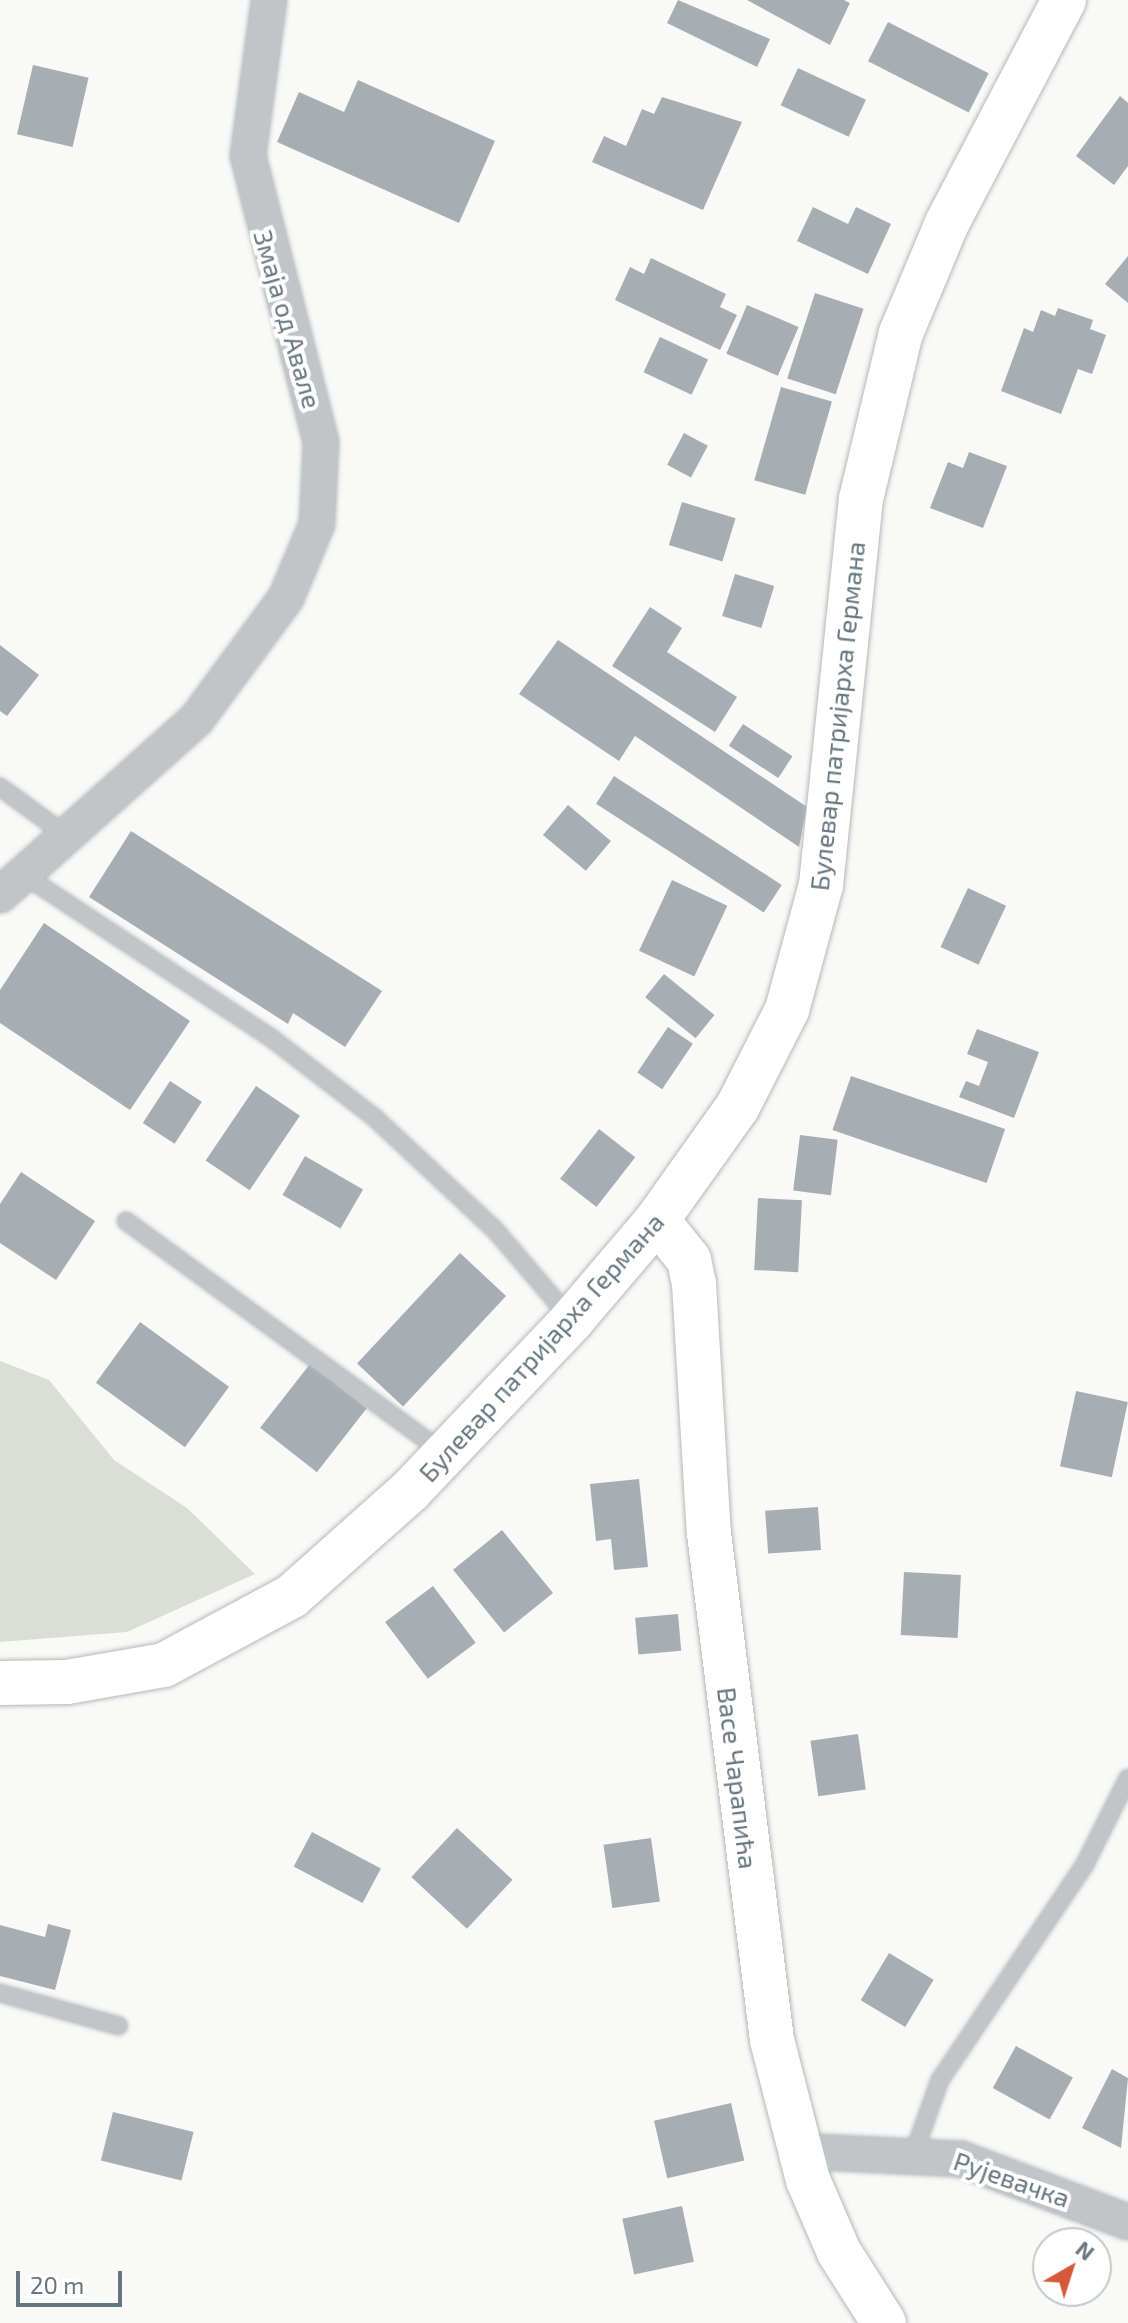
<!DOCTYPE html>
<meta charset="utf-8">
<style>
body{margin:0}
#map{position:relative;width:1128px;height:2323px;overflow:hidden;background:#f9f9f7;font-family:"Exo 2",sans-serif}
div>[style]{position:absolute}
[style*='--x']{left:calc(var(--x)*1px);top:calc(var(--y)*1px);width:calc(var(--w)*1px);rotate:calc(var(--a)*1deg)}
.green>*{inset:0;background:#daded7}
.building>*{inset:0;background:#a6aeb4;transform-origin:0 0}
.roads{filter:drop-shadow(0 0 2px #b3b9bd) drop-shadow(0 0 2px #b3b9bd)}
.lane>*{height:16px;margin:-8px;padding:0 8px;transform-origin:8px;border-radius:8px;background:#c1c5c8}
.street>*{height:34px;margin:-17px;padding:0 17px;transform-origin:17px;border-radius:17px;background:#c1c5c8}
.secondary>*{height:44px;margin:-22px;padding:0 22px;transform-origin:22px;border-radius:22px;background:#fff}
span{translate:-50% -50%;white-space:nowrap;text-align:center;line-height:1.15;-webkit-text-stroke:8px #fff;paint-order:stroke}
.street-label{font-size:26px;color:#667680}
.north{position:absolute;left:1032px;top:2227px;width:80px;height:80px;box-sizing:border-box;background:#fff;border:2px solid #c2c8cc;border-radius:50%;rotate:39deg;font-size:22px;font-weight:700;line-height:32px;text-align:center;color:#667680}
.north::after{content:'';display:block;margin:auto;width:28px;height:36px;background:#d55a3b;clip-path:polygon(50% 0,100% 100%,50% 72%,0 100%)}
.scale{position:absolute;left:16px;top:2271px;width:106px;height:36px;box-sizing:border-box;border:4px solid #667680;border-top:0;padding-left:10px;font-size:24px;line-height:28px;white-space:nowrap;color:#667680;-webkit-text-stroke:6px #fff;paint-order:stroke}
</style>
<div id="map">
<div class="green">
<i style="clip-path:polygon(0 1361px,49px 1380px,114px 1460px,187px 1508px,255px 1574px,127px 1632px,0 1642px)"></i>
</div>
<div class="building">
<i style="clip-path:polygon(678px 0,770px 39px,757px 67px,667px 23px)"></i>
<i style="clip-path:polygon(747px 0,844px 0,850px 3px,830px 45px)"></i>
<i style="left:888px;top:22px;width:113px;height:44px;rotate:27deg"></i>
<i style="left:33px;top:65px;width:57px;height:71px;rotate:13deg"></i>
<i style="left:798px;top:68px;width:75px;height:41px;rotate:25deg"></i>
<i style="clip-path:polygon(358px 80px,495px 141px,459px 223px,277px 142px,299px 92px,344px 112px)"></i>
<i style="clip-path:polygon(1120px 96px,1128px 103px,1128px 166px,1114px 185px,1076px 156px)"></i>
<i style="clip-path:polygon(662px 97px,742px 122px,703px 210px,592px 162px,604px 136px,626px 146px,642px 109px,654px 114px)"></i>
<i style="clip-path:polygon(813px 207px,848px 224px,856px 207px,891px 224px,868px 274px,797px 241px)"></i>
<i style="clip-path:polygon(1128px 256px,1128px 303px,1105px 284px)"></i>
<i style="clip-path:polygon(651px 258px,726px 294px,720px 307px,737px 315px,720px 350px,615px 300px,630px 267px,644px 274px)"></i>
<i style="left:815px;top:293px;width:51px;height:90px;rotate:18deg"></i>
<i style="left:747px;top:305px;width:56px;height:53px;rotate:23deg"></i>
<i style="clip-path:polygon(1058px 308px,1093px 320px,1090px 329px,1106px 335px,1092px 374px,1078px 369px,1061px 414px,1001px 391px,1024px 328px,1033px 332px,1041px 310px,1055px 316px)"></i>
<i style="left:660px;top:337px;width:53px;height:39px;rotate:25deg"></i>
<i style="left:781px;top:387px;width:53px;height:97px;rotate:16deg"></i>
<i style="left:684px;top:433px;width:27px;height:36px;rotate:28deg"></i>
<i style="clip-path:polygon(969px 452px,1007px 466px,983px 528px,930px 508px,948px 462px,963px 468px)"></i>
<i style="left:682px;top:502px;width:56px;height:45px;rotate:17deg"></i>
<i style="left:735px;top:574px;width:41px;height:44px;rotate:17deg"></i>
<i style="clip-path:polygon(650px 607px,682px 628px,667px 652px,737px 697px,715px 732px,612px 666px)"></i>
<i style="clip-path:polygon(558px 640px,807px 807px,799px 847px,635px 736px,619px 761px,519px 694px)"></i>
<i style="clip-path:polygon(0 645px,39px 675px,7px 716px,0 711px)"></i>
<i style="left:743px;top:724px;width:59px;height:26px;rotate:33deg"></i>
<i style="left:614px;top:776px;width:200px;height:33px;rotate:33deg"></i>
<i style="left:568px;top:805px;width:56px;height:39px;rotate:40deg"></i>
<i style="clip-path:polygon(131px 831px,382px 991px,345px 1047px,293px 1013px,288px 1024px,89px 897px)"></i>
<i style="left:672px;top:880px;width:61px;height:78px;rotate:25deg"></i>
<i style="left:968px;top:888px;width:42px;height:65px;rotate:25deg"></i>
<i style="clip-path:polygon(44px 923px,190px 1021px,130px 1110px,0 1023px,0 990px)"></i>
<i style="left:664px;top:974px;width:65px;height:30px;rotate:39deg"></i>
<i style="left:668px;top:1027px;width:30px;height:55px;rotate:34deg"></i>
<i style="clip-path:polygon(977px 1029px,1039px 1052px,1014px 1118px,959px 1097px,966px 1081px,979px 1086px,988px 1062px,967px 1054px)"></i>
<i style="left:851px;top:1076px;width:163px;height:57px;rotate:19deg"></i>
<i style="left:170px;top:1081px;width:38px;height:50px;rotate:33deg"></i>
<i style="left:256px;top:1086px;width:53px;height:90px;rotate:34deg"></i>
<i style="left:599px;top:1129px;width:46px;height:63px;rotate:38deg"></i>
<i style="left:800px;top:1135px;width:38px;height:56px;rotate:7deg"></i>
<i style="left:305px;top:1156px;width:67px;height:45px;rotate:30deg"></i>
<i style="clip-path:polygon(21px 1172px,95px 1221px,56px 1280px,0 1243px,0 1204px)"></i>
<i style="left:758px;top:1198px;width:44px;height:72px;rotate:3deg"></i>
<i style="left:460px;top:1253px;width:63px;height:151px;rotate:43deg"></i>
<i style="left:140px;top:1322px;width:110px;height:75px;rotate:36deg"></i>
<i style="left:310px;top:1364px;width:72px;height:81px;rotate:38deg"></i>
<i style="left:1076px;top:1391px;width:53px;height:77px;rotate:12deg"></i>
<i style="clip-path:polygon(639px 1479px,648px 1567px,614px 1570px,611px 1539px,596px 1541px,590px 1484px)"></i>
<i style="left:818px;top:1507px;width:43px;height:53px;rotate:86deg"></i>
<i style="left:502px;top:1530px;width:81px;height:63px;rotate:51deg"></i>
<i style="left:904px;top:1572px;width:57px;height:63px;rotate:3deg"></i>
<i style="left:433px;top:1586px;width:71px;height:60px;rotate:53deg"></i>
<i style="left:678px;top:1614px;width:37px;height:43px;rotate:85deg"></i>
<i style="left:858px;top:1734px;width:56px;height:48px;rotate:82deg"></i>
<i style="left:457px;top:1828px;width:76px;height:67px;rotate:43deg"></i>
<i style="left:312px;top:1832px;width:78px;height:39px;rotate:28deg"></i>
<i style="left:651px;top:1838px;width:64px;height:48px;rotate:82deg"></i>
<i style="clip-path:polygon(48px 1924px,71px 1930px,55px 1990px,0 1976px,0 1925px,45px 1937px)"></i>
<i style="left:889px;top:1953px;width:52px;height:55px;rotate:31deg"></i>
<i style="left:1016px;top:2046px;width:65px;height:48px;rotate:29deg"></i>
<i style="clip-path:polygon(1112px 2069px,1128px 2078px,1121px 2148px,1082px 2128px)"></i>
<i style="left:731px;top:2103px;width:59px;height:79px;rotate:77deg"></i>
<i style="left:113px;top:2112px;width:83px;height:50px;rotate:14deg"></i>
<i style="left:682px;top:2206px;width:57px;height:61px;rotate:78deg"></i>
</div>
<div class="roads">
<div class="lane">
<i style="--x:0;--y:787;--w:87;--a:36.1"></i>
<i style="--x:27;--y:877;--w:291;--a:33.4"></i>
<i style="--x:270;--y:1037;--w:133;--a:37.6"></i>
<i style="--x:375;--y:1118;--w:164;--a:43"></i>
<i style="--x:495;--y:1230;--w:117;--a:49.5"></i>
<i style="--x:126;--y:1221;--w:395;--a:36.1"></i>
<i style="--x:0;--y:1993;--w:123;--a:15.5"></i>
<i style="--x:912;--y:2158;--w:83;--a:-70.3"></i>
<i style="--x:940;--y:2080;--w:258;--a:-56.1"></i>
<i style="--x:1084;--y:1866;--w:98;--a:-63.4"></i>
</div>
<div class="street">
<i style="--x:0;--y:895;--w:263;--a:-41.8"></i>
<i style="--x:196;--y:720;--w:152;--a:-53.6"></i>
<i style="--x:286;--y:598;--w:80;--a:-67.3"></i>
<i style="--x:317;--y:524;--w:82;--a:-87.2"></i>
<i style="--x:321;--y:442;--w:295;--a:-104.3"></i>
<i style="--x:248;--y:156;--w:157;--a:-82.3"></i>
<i style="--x:797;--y:2151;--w:164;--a:2.8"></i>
<i style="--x:961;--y:2159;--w:178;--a:20.7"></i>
</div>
<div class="secondary">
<i style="--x:657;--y:1220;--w:51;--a:51.3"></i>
<i style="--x:689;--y:1260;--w:25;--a:78"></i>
<i style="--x:694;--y:1284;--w:249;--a:86.6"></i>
<i style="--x:709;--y:1533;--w:511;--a:82.92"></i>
<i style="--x:772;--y:2040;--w:145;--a:75.6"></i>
<i style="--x:808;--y:2180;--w:78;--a:66.7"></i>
<i style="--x:839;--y:2252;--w:84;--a:57.6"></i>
<i style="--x:0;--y:1683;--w:67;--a:-0.9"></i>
<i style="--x:67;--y:1682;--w:98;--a:-9.9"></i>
<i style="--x:164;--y:1665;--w:145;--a:-28.3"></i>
<i style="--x:292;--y:1596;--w:158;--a:-41.7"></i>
<i style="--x:410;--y:1491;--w:236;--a:-46.5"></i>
<i style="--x:572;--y:1320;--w:131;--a:-49.6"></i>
<i style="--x:657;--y:1220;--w:140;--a:-54.6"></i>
<i style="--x:738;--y:1106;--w:108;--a:-63"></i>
<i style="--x:787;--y:1010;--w:130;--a:-74.8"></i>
<i style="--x:821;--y:885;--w:388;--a:-84.1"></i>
<i style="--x:861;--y:499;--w:171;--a:-76.5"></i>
<i style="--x:901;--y:333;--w:119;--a:-67.3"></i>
<i style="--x:947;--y:223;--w:252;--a:-62.3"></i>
</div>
</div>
<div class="street-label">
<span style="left:288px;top:319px;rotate:74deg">Змаја од Авале</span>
<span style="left:837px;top:716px;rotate:-84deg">Булевар патријарха Германа</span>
<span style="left:541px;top:1347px;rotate:-48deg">Булевар патријарха Германа</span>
<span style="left:738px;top:1778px;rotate:83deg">Васе Чарапића</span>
<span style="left:1012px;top:2179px;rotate:19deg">Рујевачка</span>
</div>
<div class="north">N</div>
<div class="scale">20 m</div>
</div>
